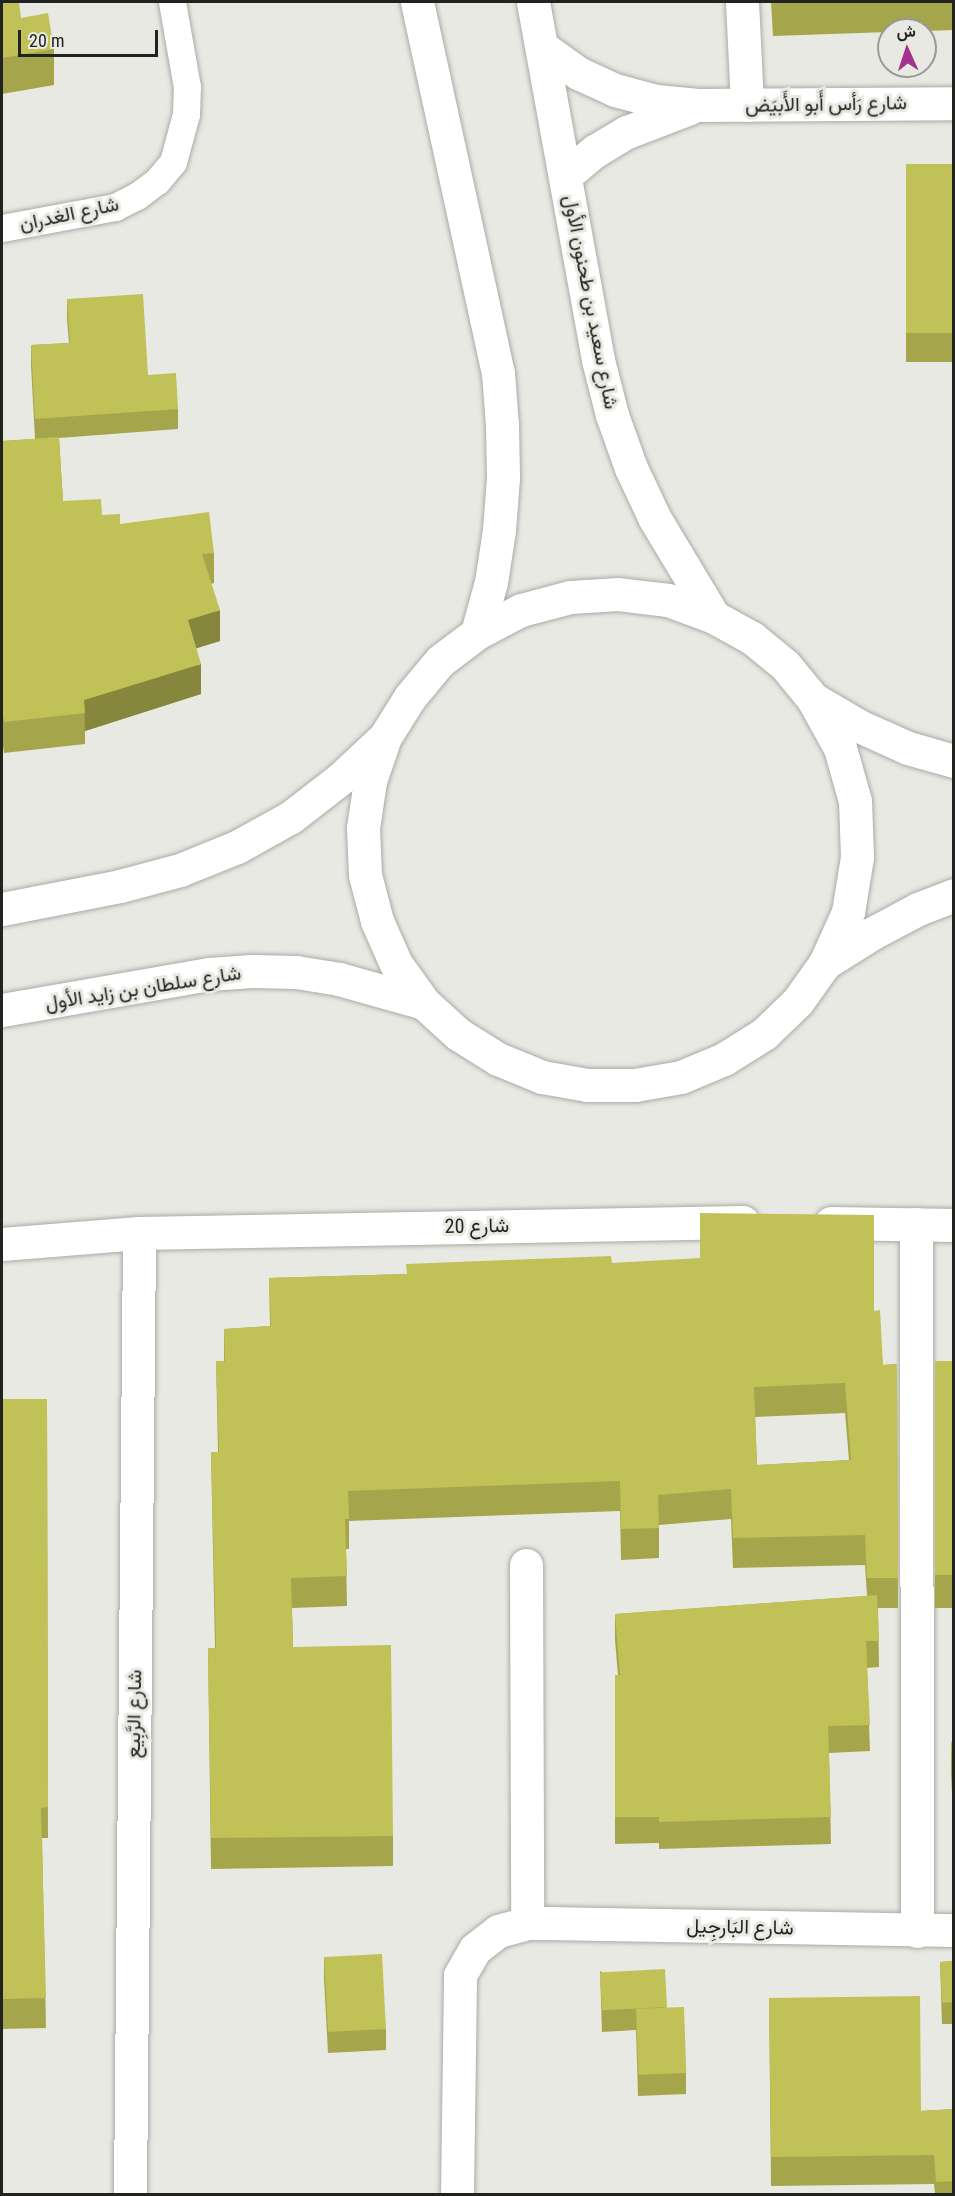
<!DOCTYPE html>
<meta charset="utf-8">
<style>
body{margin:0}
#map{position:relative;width:955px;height:2196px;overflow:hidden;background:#e9e9e3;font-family:"Roboto Condensed",Vazirmatn,sans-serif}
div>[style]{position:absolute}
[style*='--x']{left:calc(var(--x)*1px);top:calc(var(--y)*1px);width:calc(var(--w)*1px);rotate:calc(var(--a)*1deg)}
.roads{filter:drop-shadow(0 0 2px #ababa5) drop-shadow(0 0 2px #ababa5)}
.service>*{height:27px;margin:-13.5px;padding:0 13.5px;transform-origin:13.5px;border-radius:13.5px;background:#fff}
.minor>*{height:33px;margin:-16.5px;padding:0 16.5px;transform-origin:16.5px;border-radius:16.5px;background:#fff}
.secondary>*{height:33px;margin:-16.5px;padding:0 16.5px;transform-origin:16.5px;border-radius:16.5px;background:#fff}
.wall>*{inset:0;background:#a5a64b;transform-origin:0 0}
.shaded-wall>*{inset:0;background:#86873d}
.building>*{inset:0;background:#c0c157;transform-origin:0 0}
span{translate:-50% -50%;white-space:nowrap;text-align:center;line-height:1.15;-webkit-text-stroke:6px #e9e9e3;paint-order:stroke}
.street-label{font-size:20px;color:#222220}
.frame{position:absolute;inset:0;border:3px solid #222220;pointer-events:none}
.north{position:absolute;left:877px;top:18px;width:60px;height:60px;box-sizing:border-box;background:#e9e9e3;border:2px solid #999995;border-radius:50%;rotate:357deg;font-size:16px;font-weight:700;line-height:24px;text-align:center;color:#222220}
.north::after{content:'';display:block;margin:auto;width:21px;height:27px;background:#a4328e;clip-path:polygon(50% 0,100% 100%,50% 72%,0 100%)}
.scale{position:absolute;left:18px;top:30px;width:140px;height:27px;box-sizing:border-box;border:3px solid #222220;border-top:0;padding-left:8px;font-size:18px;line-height:21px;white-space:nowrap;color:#222220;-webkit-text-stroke:4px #e9e9e3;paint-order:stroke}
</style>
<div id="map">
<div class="roads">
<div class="service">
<i style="--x:2;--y:228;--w:115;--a:-10.5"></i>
<i style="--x:115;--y:207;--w:25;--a:-27"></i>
<i style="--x:137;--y:196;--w:25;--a:-37"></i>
<i style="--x:157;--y:181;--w:25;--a:-50"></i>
<i style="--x:173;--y:162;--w:50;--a:-74.8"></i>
<i style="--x:186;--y:114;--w:27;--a:-88"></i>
<i style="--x:187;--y:87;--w:86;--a:-100"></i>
</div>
<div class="minor">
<i style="--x:742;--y:2;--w:103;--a:87.2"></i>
<i style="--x:543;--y:48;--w:43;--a:35.5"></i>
<i style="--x:578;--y:73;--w:41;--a:24.7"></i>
<i style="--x:615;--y:90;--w:42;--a:15"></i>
<i style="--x:656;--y:101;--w:42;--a:5.4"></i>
<i style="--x:698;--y:105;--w:256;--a:-0.4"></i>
<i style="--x:566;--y:175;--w:38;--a:-40"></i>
<i style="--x:595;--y:151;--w:37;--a:-31"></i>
<i style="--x:627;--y:132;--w:67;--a:-20.9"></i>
<i style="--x:831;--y:1223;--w:123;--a:0.9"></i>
<i style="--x:916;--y:1224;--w:707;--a:89.92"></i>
<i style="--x:2;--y:1244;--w:137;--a:-4.6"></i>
<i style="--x:139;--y:1233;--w:604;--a:-1.04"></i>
<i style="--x:526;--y:1565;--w:358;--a:89.8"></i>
<i style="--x:130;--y:2194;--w:961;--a:-89.46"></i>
<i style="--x:457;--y:2194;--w:219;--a:-89.2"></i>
<i style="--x:460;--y:1975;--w:30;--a:-60"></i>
<i style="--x:475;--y:1949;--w:29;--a:-38"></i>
<i style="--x:498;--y:1931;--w:30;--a:-15"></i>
<i style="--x:527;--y:1923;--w:21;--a:0"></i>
<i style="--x:548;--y:1923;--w:406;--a:1"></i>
</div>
<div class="secondary">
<i style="--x:417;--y:2;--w:380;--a:77.7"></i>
<i style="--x:498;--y:373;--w:52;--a:85.6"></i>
<i style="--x:502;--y:425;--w:53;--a:88.9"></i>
<i style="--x:503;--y:478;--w:52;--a:94.4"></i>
<i style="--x:499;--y:530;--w:53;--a:98.7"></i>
<i style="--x:491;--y:582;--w:53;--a:105.4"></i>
<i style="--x:533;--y:2;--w:364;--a:79.7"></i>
<i style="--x:598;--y:360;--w:57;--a:75.7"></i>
<i style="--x:612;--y:415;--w:56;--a:70.3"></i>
<i style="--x:631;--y:468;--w:56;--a:64.8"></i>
<i style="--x:655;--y:519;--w:114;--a:59"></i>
<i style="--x:813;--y:699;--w:53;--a:30.4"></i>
<i style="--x:859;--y:726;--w:54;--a:24.2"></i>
<i style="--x:908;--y:748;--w:48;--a:15.8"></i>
<i style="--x:2;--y:909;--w:120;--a:-11"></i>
<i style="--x:120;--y:886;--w:62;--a:-14.9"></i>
<i style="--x:180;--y:870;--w:61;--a:-22"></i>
<i style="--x:237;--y:847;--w:62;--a:-29.1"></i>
<i style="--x:291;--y:817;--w:62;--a:-37.8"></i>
<i style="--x:340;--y:779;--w:57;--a:-42.9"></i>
<i style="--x:825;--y:963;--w:54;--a:-32.2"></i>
<i style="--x:871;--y:934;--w:53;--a:-28"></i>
<i style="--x:918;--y:909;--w:39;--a:-21"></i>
<i style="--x:2;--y:1010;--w:210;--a:-9.9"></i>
<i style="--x:209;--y:974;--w:43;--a:-4"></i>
<i style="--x:252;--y:971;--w:44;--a:1.3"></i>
<i style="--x:296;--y:972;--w:44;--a:9.2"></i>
<i style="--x:339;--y:979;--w:88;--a:15.8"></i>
<i style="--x:424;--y:1003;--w:46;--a:42.4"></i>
<i style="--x:458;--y:1034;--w:47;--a:32"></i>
<i style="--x:498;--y:1059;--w:48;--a:22.2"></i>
<i style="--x:542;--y:1077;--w:46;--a:10.1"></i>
<i style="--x:587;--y:1085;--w:48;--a:0"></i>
<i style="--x:635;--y:1085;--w:47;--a:-9.9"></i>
<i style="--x:681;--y:1077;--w:47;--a:-22.7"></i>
<i style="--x:724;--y:1059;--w:47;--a:-32"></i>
<i style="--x:764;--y:1034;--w:47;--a:-44.1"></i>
<i style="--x:798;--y:1001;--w:47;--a:-54.6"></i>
<i style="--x:825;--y:963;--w:56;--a:-65.7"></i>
<i style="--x:848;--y:912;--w:56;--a:-80.7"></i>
<i style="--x:857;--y:857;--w:56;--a:-92"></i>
<i style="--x:855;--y:801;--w:55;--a:-105.8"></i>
<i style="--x:840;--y:748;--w:56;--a:-118.9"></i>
<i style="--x:813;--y:699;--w:44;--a:-129.5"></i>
<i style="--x:785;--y:665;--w:43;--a:-140.7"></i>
<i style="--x:752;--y:638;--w:43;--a:-151.1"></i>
<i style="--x:714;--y:617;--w:49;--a:-159.7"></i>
<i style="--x:668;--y:600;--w:50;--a:-173.2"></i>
<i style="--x:618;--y:594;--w:48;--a:176.4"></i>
<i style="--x:570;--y:597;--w:51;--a:165.1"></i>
<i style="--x:521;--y:610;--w:50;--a:152.4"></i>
<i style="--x:477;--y:633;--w:46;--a:142.9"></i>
<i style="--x:440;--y:661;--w:47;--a:129.8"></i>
<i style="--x:410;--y:697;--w:47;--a:122"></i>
<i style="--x:385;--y:737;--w:46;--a:108.8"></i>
<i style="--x:370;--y:781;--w:48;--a:98.5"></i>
<i style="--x:363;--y:828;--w:47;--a:87.6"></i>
<i style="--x:365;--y:875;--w:48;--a:75.4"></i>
<i style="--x:377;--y:921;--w:47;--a:66.2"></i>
<i style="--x:396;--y:964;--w:48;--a:54.3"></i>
</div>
</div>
<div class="wall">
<i style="clip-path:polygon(2px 2px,21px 18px,54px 49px,54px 85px,2px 94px)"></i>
<i style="clip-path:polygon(771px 2px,954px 2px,954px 30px,925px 31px,925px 30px,889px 30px,889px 32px,773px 36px)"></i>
<i style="left:954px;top:164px;width:198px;height:48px;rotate:90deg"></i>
<i style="clip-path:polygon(67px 299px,148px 375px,178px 409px,178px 429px,59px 438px,63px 501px,102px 515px,120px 524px,214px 553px,214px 583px,211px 584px,220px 641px,196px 648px,201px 694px,85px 731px,85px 744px,4px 753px,3px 746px,2px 746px,2px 441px,35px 439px,31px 365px,31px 345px,69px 343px,67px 319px)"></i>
<i style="clip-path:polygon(evenodd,612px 1263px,874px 1311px,883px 1365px,897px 1364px,898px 1608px,878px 1608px,879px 1667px,867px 1668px,870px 1751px,829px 1753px,831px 1844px,659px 1849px,659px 1843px,615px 1844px,615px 1675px,618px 1675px,615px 1640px,615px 1614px,867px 1596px,865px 1565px,733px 1568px,731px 1519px,659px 1525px,659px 1558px,621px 1560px,620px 1511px,349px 1521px,349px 1549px,346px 1549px,347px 1606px,292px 1608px,293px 1647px,393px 1836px,393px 1866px,211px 1869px,208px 1648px,215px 1648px,211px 1452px,218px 1452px,216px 1361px,224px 1361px,224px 1329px,270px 1326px,269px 1278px,406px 1274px,612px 1263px,845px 1413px,849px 1460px,757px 1465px,755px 1417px,845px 1413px)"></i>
<i style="left:935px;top:1361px;width:19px;height:247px"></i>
<i style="clip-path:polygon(2px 1399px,47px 1399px,48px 1838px,42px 1838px,46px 2028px,2px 2029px)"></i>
<i style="clip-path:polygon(954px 1741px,954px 1835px,951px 1774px,951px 1742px)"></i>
<i style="clip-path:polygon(324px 1957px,386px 2029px,386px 2050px,328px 2053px,324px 1979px)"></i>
<i style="clip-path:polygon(954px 1961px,954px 2024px,942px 2024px,940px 1962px)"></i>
<i style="clip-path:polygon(600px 1971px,667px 2008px,686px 2073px,686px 2094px,638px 2096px,636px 2030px,602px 2032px)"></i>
<i style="clip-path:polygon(769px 1998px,921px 2111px,954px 2109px,954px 2194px,935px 2194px,934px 2184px,771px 2186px)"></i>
</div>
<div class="shaded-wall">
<i style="clip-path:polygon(220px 610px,220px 641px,188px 651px,188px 620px)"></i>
<i style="clip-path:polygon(201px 664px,201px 694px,85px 731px,84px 700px)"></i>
</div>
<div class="building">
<i style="clip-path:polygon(2px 2px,19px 2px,21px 18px,48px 13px,54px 49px,2px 58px)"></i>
<i style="left:954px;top:164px;width:169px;height:48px;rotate:90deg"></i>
<i style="clip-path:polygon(143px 294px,148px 375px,176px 373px,178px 409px,35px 419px,31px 345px,70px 343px,67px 299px)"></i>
<i style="clip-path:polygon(59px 437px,63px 501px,101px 499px,102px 515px,120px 514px,120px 524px,209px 512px,214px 553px,202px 554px,220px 610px,188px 620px,201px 664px,84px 700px,85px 713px,4px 722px,3px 716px,2px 716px,2px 441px)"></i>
<i style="clip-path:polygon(evenodd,700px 1213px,874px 1215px,874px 1311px,880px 1310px,883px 1365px,897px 1364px,898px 1578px,867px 1578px,865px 1535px,733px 1538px,731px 1489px,658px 1495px,659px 1528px,621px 1529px,620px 1481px,348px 1491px,349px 1519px,345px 1519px,347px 1576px,291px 1578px,293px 1647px,391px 1645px,393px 1836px,211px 1838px,208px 1648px,216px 1648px,211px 1452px,219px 1452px,216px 1361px,225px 1361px,224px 1329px,271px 1326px,269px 1278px,407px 1274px,406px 1264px,611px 1256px,612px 1263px,700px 1258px,700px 1213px,845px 1383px,851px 1460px,757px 1465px,754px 1387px,845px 1383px)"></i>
<i style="left:935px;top:1361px;width:19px;height:214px"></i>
<i style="clip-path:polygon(2px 1399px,47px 1399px,48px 1807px,41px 1808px,46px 1998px,2px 1999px)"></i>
<i style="clip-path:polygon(877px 1595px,879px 1641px,866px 1641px,870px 1725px,828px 1726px,831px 1817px,659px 1822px,659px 1817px,615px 1817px,615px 1675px,620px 1675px,615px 1614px)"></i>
<i style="clip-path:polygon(954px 1741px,954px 1802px,951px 1742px)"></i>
<i style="left:382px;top:1954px;width:75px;height:58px;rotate:87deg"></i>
<i style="clip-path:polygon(954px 1961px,954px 2002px,942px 2003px,940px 1962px)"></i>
<i style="left:665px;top:1969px;width:38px;height:65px;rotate:87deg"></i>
<i style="clip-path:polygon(920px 1996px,921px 2111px,954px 2109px,954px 2181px,936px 2182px,934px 2155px,771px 2157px,769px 1998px)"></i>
<i style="left:684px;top:2007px;width:66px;height:48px;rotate:88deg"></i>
</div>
<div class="street-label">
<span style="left:826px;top:104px;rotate:-1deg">شارع رَأس أَبو الأَبيَض</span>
<span style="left:69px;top:214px;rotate:-12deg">شارع الغدران</span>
<span style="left:591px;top:302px;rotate:79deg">شارع سعيد بن طحنون الأول</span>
<span style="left:143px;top:988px;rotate:-9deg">شارع سلطان بن زايد الأول</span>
<span style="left:477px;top:1226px;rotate:-1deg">شارع 20</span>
<span style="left:134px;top:1714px;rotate:-89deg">شارع الرَّبِيع</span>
<span style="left:740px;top:1927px;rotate:1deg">شارع البَارجِيل</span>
</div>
<div class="frame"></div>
<div class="north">ش</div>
<div class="scale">20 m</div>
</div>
